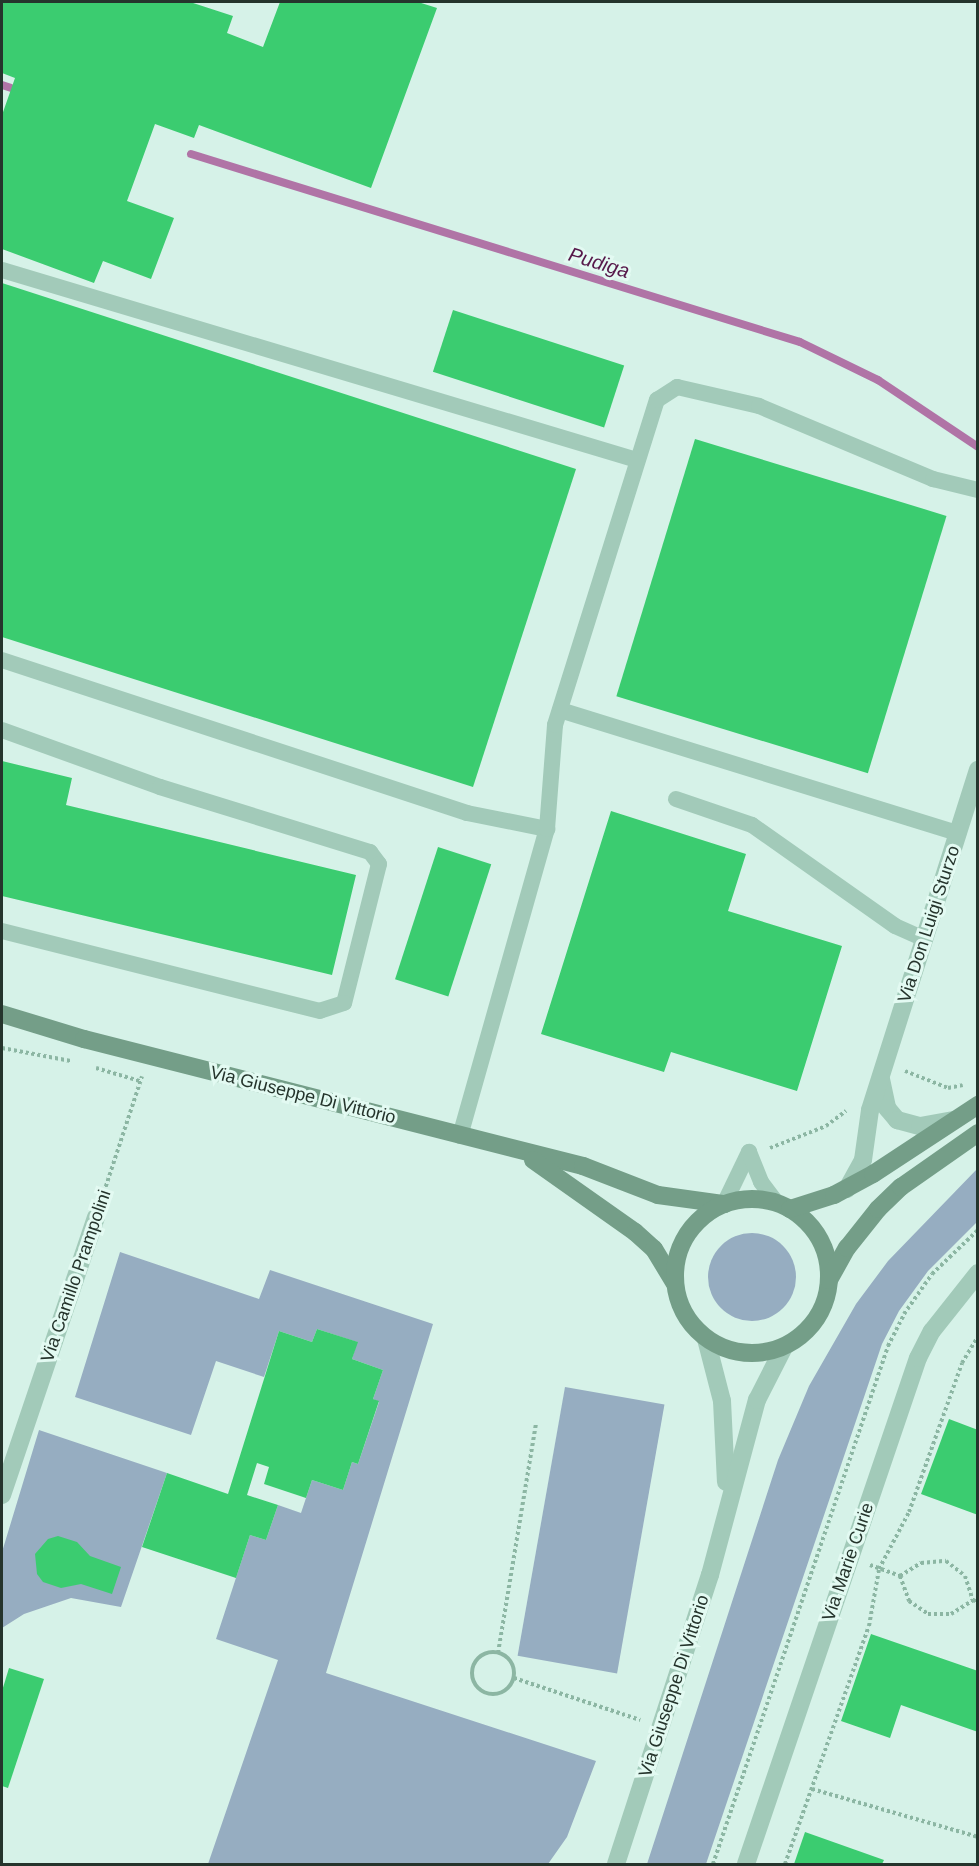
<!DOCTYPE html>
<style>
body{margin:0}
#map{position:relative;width:979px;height:1866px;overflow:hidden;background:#d6f2e8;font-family:Arial,sans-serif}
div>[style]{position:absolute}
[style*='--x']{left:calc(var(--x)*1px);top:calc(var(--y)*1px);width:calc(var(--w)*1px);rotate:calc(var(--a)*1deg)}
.green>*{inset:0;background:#96adc1;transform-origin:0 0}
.round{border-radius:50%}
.stream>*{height:8px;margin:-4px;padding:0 4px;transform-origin:4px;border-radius:4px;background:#b074a6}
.building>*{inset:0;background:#3bcc70;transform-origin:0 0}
.path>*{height:4px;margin-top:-2px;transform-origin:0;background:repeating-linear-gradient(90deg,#8cb6a3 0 3px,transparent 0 6px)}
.path>.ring{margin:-2px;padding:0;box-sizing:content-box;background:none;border:4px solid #8cb6a3;border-radius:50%}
.lane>*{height:16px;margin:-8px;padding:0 8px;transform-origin:8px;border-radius:8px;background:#a2cab9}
.street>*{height:18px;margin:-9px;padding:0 9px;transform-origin:9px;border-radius:9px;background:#a2cab9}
.secondary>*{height:18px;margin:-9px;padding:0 9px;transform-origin:9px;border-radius:9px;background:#749e88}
.secondary>.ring{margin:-9px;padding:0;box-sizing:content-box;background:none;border:18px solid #749e88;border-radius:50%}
span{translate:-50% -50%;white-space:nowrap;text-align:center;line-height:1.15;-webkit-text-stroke:6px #e3faf2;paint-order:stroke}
.street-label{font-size:18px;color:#25342c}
.water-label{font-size:20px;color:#57194b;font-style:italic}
.frame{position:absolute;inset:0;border:3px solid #25342c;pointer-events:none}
</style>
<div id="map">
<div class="green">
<i style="clip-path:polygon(977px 1169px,977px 1222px,928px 1271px,899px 1311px,882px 1344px,706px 1864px,647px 1864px,778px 1460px,809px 1386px,856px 1304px,888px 1261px)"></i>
<i class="round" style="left:708px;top:1233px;width:88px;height:88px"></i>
<i style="clip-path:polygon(120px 1252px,259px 1299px,270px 1270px,433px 1324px,326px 1673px,596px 1761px,567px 1837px,548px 1864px,208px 1864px,278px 1660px,216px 1639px,250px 1535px,266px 1540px,278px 1505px,301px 1513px,312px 1480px,343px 1490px,352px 1462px,358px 1464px,379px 1402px,373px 1399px,383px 1370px,352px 1359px,357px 1342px,317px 1329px,312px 1342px,279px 1331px,264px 1377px,216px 1361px,191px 1435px,75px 1397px)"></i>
<i style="left:565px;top:1387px;width:101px;height:273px;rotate:10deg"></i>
<i style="clip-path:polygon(39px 1430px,167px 1473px,121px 1607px,71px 1598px,24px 1614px,2px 1628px,2px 1552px)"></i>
</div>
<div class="stream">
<i style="--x:2;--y:85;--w:9;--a:18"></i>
<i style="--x:191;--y:154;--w:637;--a:17.16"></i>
<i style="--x:800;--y:342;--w:87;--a:26"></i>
<i style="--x:878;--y:380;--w:120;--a:33.8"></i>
</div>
<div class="building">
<i style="clip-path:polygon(2px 2px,190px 2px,233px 16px,227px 33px,263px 47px,280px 2px,418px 2px,437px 8px,371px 188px,199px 125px,194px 138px,155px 124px,127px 201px,174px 218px,151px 279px,103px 261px,94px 283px,2px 249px,2px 115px,15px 78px,2px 73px)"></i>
<i style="clip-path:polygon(2px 283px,576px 469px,473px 787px,2px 637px)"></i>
<i style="left:453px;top:310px;width:180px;height:65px;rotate:18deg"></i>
<i style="left:695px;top:439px;width:263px;height:269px;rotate:17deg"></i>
<i style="clip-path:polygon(2px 761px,72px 778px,66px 805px,356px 875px,332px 975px,2px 896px)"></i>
<i style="clip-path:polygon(611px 811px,746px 854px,728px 911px,842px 946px,797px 1091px,671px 1052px,664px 1072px,541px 1034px)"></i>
<i style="left:438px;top:847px;width:56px;height:139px;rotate:18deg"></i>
<i style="clip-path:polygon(317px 1329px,358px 1342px,352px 1359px,383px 1370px,373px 1399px,379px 1401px,358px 1464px,352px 1462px,343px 1490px,312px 1480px,306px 1498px,264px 1484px,269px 1467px,257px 1463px,247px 1495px,278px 1505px,266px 1540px,250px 1535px,236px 1578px,142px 1547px,167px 1473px,228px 1494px,279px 1331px,312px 1342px)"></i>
<i style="clip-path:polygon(949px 1419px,978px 1430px,978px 1515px,921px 1494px)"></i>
<i style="clip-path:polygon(58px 1536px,77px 1542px,90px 1556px,121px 1567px,112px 1594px,81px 1584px,61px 1588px,43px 1582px,37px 1574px,35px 1554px,48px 1539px)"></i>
<i style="clip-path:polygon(871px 1634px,978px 1671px,978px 1732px,901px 1705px,890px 1738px,841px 1721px)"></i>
<i style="clip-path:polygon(9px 1668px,44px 1679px,8px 1788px,2px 1786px,2px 1691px)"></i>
<i style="clip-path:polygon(805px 1832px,884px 1860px,882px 1864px,794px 1864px)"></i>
</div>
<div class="path">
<i style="--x:2;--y:1048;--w:70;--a:10.7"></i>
<i style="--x:96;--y:1068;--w:46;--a:16.5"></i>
<i style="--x:905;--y:1071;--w:46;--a:21.6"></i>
<i style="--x:948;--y:1088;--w:15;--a:-11"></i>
<i style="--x:770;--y:1148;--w:60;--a:-21.4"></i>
<i style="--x:826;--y:1126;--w:25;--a:-37"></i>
<i style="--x:102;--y:1198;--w:128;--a:-71.8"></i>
<i style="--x:870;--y:1565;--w:32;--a:20"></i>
<i style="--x:900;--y:1576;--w:25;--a:-32"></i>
<i style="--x:921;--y:1563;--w:25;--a:-5"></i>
<i style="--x:946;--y:1561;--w:24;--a:38"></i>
<i style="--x:965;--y:1576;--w:25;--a:72"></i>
<i style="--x:973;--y:1600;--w:5;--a:22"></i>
<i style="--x:900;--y:1576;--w:27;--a:70"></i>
<i style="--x:909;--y:1601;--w:23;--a:34"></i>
<i style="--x:928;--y:1614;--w:23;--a:0"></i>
<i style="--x:951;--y:1614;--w:26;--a:-32"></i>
<i class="ring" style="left:472px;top:1652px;width:38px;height:38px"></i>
<i style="--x:498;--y:1653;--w:233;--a:-80.6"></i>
<i style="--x:514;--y:1678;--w:133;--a:18.4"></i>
<i style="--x:812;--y:1789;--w:173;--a:16.1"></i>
<i style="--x:713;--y:1864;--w:547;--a:-71.33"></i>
<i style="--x:888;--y:1346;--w:36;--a:-63"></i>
<i style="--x:904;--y:1314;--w:49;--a:-55"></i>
<i style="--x:932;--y:1274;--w:64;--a:-43.7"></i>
<i style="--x:785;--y:1864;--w:252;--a:-70.6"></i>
<i style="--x:869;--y:1626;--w:58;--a:-80"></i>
<i style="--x:879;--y:1569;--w:64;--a:-62.2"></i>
<i style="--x:909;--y:1512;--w:158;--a:-70.4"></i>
<i style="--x:962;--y:1363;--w:31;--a:-59"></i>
</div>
<div class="lane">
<i style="--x:2;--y:270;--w:663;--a:16.66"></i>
<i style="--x:2;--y:660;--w:490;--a:18.2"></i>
<i style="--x:467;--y:813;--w:82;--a:11.3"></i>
<i style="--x:560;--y:710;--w:417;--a:17.2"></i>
<i style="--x:2;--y:730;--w:168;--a:19.8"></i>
<i style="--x:160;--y:787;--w:220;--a:17.2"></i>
<i style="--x:370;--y:852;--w:15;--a:53"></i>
<i style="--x:379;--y:864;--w:143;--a:104.1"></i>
<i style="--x:344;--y:1003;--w:25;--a:162"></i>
<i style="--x:320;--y:1011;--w:328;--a:-165.9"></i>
<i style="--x:676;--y:799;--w:80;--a:18.9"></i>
<i style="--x:752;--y:825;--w:175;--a:35.2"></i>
<i style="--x:895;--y:926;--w:32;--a:24"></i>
<i style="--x:460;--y:1136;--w:319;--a:-74.2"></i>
<i style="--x:547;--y:829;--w:104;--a:-85.6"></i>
<i style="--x:555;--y:725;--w:341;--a:-72.6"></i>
<i style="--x:657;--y:400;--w:24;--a:-33"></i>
<i style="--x:677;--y:387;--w:84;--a:13"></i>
<i style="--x:759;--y:406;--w:189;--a:22.8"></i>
<i style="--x:933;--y:479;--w:46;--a:13.7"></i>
<i style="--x:724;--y:1204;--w:58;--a:-64.3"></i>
<i style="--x:749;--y:1152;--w:32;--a:68"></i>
<i style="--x:761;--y:1182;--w:26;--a:53"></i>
</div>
<div class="street">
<i style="--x:881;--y:1079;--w:30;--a:78"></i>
<i style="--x:887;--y:1108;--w:16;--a:50"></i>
<i style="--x:897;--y:1120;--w:24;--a:15"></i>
<i style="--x:920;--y:1126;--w:35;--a:-10"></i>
<i style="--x:847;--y:1189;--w:33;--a:-61"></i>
<i style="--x:863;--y:1160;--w:50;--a:-82"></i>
<i style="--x:870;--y:1110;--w:357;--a:-72.4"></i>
<i style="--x:706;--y:1339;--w:64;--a:75.5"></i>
<i style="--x:722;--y:1401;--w:81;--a:87.2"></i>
<i style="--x:2;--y:1495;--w:293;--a:-71.3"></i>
<i style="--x:616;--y:1864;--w:304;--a:-72"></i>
<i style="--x:710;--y:1575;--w:181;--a:-75"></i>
<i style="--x:757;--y:1400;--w:59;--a:-63"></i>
<i style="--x:746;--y:1864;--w:534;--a:-71.23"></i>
<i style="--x:918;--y:1358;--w:30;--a:-63"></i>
<i style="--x:932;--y:1331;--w:74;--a:-51.6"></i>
</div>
<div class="secondary">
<i style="--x:2;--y:1014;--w:86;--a:17"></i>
<i style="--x:84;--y:1039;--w:515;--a:14.28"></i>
<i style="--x:583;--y:1166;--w:80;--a:21.1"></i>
<i style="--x:658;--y:1195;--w:67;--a:7.8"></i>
<i style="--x:533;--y:1160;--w:125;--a:35.2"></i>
<i style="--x:635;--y:1232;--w:25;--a:42"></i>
<i style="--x:654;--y:1249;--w:39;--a:59"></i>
<i class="ring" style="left:675px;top:1199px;width:136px;height:136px"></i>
<i style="--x:790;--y:1209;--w:46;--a:-17.7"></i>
<i style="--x:834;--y:1195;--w:44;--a:-28.3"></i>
<i style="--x:873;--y:1174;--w:126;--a:-33.3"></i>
<i style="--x:829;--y:1280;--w:37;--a:-61"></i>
<i style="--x:847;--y:1248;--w:50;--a:-51.5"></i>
<i style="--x:878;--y:1209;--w:32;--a:-44"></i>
<i style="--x:901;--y:1187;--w:94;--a:-35"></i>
</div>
<div class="street-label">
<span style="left:929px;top:924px;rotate:-72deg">Via Don Luigi Sturzo</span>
<span style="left:303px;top:1095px;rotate:14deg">Via Giuseppe Di Vittorio</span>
<span style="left:76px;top:1276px;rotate:-71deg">Via Camillo Prampolini</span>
<span style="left:848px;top:1562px;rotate:-71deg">Via Marie Curie</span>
<span style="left:674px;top:1686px;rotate:-72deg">Via Giuseppe Di Vittorio</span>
</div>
<div class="water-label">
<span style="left:599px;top:263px;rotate:17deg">Pudiga</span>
</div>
<div class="frame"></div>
</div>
